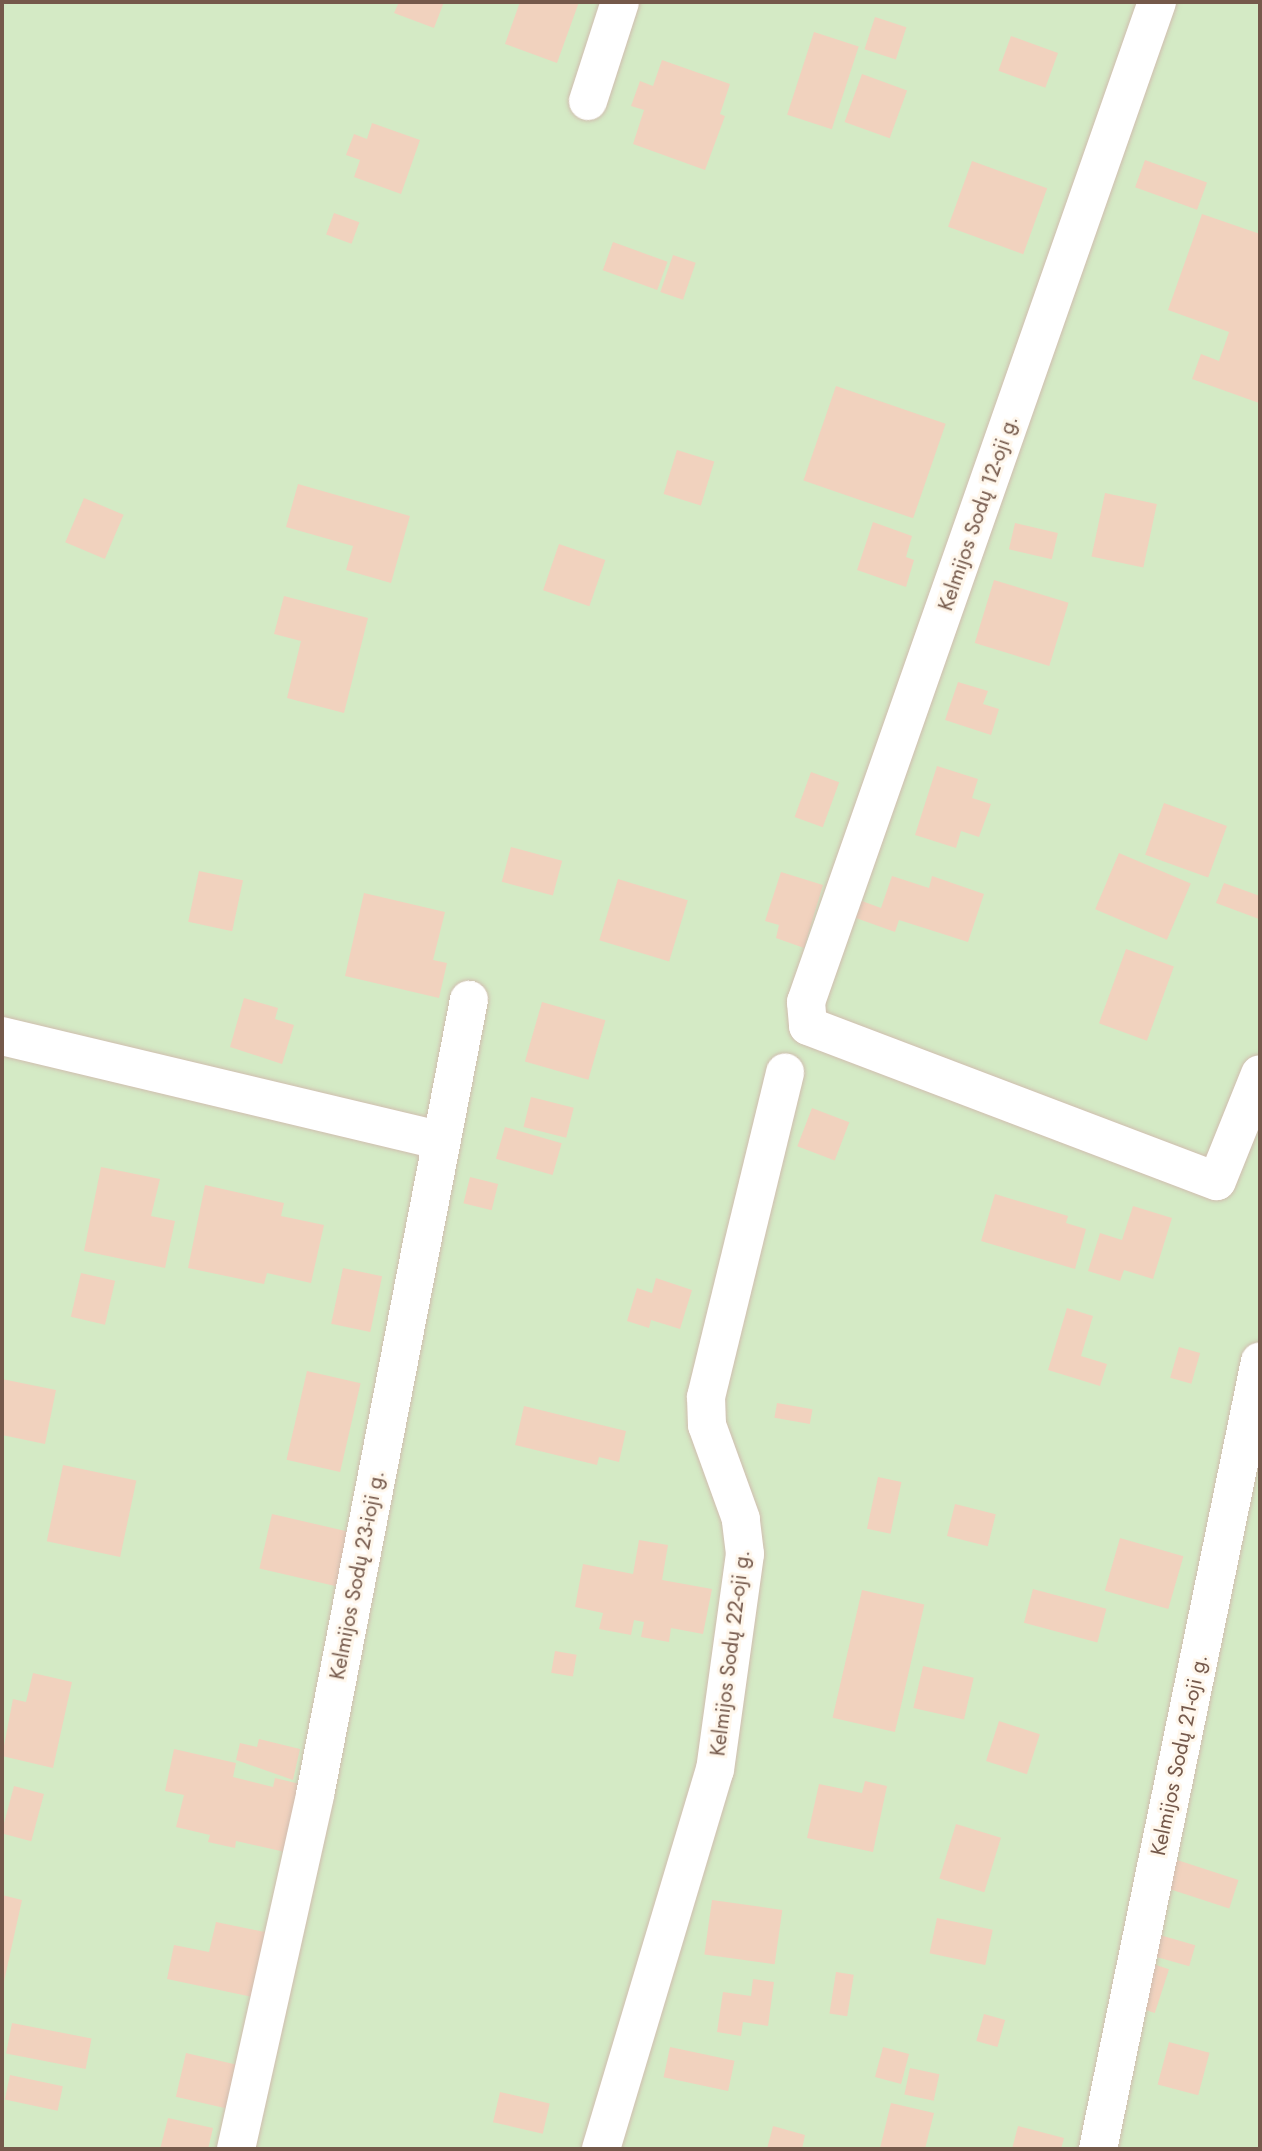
<!DOCTYPE html>
<meta charset="utf-8">
<style>
body{margin:0}
#map{position:relative;width:1262px;height:2151px;overflow:hidden;background:#fcf3e6;font-family:Jost,sans-serif}
div>[style]{position:absolute}
[style*='--x']{left:calc(var(--x)*1px);top:calc(var(--y)*1px);width:calc(var(--w)*1px);rotate:calc(var(--a)*1deg)}
.green>*{inset:0;background:#d4eac5;transform-origin:0 0}
.building>*{inset:0;background:#f1d2be;transform-origin:0 0}
.roads{filter:drop-shadow(0 0 2px #d0bdaf) drop-shadow(0 0 2px #d0bdaf)}
.minor>*{height:38px;margin:-19px;padding:0 19px;transform-origin:19px;border-radius:19px;background:#fff}
span{translate:-50% -50%;white-space:nowrap;text-align:center;line-height:1.15;-webkit-text-stroke:6px #fff7ec;paint-order:stroke}
.street-label{font-size:21px;color:#75594b}
.frame{position:absolute;inset:0;border:4px solid #75594b;pointer-events:none}
</style>
<div id="map">
<div class="green">
<i style="left:2px;top:2px;width:1258px;height:2147px"></i>
</div>
<div class="building">
<i style="clip-path:polygon(399px 2px,444px 2px,434px 28px,394px 13px)"></i>
<i style="clip-path:polygon(520px 2px,579px 2px,557px 63px,505px 44px)"></i>
<i style="left:875px;top:17px;width:33px;height:34px;rotate:18deg"></i>
<i style="left:814px;top:32px;width:47px;height:87px;rotate:18deg"></i>
<i style="left:1011px;top:36px;width:50px;height:37px;rotate:20deg"></i>
<i style="clip-path:polygon(662px 60px,730px 84px,720px 114px,725px 116px,705px 170px,633px 144px,644px 110px,631px 106px,640px 81px,653px 86px)"></i>
<i style="left:862px;top:74px;width:48px;height:51px;rotate:20deg"></i>
<i style="clip-path:polygon(372px 123px,420px 140px,401px 194px,354px 177px,360px 160px,346px 155px,354px 134px,367px 139px)"></i>
<i style="left:1145px;top:160px;width:66px;height:29px;rotate:20deg"></i>
<i style="left:972px;top:161px;width:80px;height:70px;rotate:20deg"></i>
<i style="left:334px;top:213px;width:27px;height:23px;rotate:20deg"></i>
<i style="clip-path:polygon(1202px 214px,1260px 234px,1259px 403px,1192px 379px,1201px 354px,1219px 361px,1229px 332px,1168px 310px)"></i>
<i style="left:613px;top:242px;width:58px;height:30px;rotate:20deg"></i>
<i style="left:673px;top:255px;width:24px;height:39px;rotate:19deg"></i>
<i style="left:836px;top:386px;width:116px;height:100px;rotate:19deg"></i>
<i style="left:677px;top:450px;width:39px;height:46px;rotate:17deg"></i>
<i style="clip-path:polygon(298px 484px,410px 516px,391px 583px,346px 570px,353px 546px,286px 527px)"></i>
<i style="left:1105px;top:493px;width:53px;height:65px;rotate:12deg"></i>
<i style="left:84px;top:498px;width:43px;height:48px;rotate:23deg"></i>
<i style="clip-path:polygon(873px 522px,912px 536px,906px 557px,914px 560px,906px 587px,857px 570px)"></i>
<i style="left:1015px;top:523px;width:44px;height:27px;rotate:13deg"></i>
<i style="left:559px;top:544px;width:49px;height:49px;rotate:19deg"></i>
<i style="left:994px;top:580px;width:78px;height:66px;rotate:17deg"></i>
<i style="clip-path:polygon(284px 596px,368px 618px,344px 713px,287px 698px,301px 641px,274px 634px)"></i>
<i style="clip-path:polygon(958px 682px,988px 691px,983px 704px,999px 709px,991px 735px,945px 720px)"></i>
<i style="clip-path:polygon(937px 766px,978px 779px,972px 798px,991px 804px,979px 837px,961px 831px,956px 848px,915px 835px)"></i>
<i style="left:811px;top:772px;width:30px;height:48px;rotate:20deg"></i>
<i style="left:1164px;top:803px;width:67px;height:55px;rotate:20deg"></i>
<i style="left:511px;top:847px;width:53px;height:36px;rotate:15deg"></i>
<i style="left:1119px;top:853px;width:78px;height:61px;rotate:23deg"></i>
<i style="left:199px;top:871px;width:45px;height:52px;rotate:12deg"></i>
<i style="clip-path:polygon(781px 872px,823px 885px,804px 948px,776px 938px,779px 925px,765px 921px)"></i>
<i style="clip-path:polygon(892px 876px,929px 888px,932px 876px,984px 894px,968px 942px,899px 920px,895px 932px,856px 918px,862px 901px,881px 908px)"></i>
<i style="left:618px;top:879px;width:73px;height:64px;rotate:17deg"></i>
<i style="clip-path:polygon(1224px 883px,1260px 896px,1259px 919px,1216px 903px)"></i>
<i style="clip-path:polygon(364px 893px,445px 912px,433px 960px,447px 963px,439px 998px,345px 976px)"></i>
<i style="left:1126px;top:949px;width:51px;height:79px;rotate:20deg"></i>
<i style="clip-path:polygon(244px 998px,278px 1008px,275px 1019px,294px 1025px,282px 1064px,230px 1047px)"></i>
<i style="left:542px;top:1002px;width:66px;height:62px;rotate:16deg"></i>
<i style="left:531px;top:1097px;width:44px;height:31px;rotate:14deg"></i>
<i style="left:812px;top:1108px;width:40px;height:41px;rotate:21deg"></i>
<i style="left:505px;top:1127px;width:59px;height:33px;rotate:16deg"></i>
<i style="clip-path:polygon(101px 1167px,160px 1179px,151px 1216px,175px 1221px,165px 1268px,84px 1251px)"></i>
<i style="left:470px;top:1177px;width:29px;height:27px;rotate:14deg"></i>
<i style="clip-path:polygon(205px 1185px,284px 1203px,281px 1216px,324px 1225px,311px 1283px,267px 1273px,264px 1284px,188px 1268px)"></i>
<i style="clip-path:polygon(995px 1194px,1068px 1216px,1066px 1223px,1086px 1229px,1075px 1269px,981px 1241px)"></i>
<i style="clip-path:polygon(1133px 1206px,1172px 1218px,1153px 1279px,1124px 1270px,1120px 1281px,1088px 1271px,1100px 1233px,1122px 1240px)"></i>
<i style="left:343px;top:1268px;width:40px;height:57px;rotate:12deg"></i>
<i style="left:81px;top:1273px;width:35px;height:45px;rotate:13deg"></i>
<i style="clip-path:polygon(656px 1278px,692px 1290px,680px 1329px,651px 1320px,649px 1328px,627px 1321px,637px 1288px,652px 1293px)"></i>
<i style="clip-path:polygon(1067px 1308px,1093px 1316px,1081px 1356px,1107px 1364px,1100px 1386px,1048px 1370px)"></i>
<i style="left:1179px;top:1347px;width:22px;height:32px;rotate:16deg"></i>
<i style="left:307px;top:1371px;width:55px;height:91px;rotate:13deg"></i>
<i style="clip-path:polygon(2px 1379px,56px 1390px,45px 1444px,2px 1435px)"></i>
<i style="left:777px;top:1403px;width:36px;height:15px;rotate:10deg"></i>
<i style="clip-path:polygon(524px 1406px,626px 1431px,619px 1462px,599px 1457px,597px 1465px,515px 1445px)"></i>
<i style="left:63px;top:1465px;width:75px;height:78px;rotate:12deg"></i>
<i style="left:878px;top:1477px;width:24px;height:53px;rotate:12deg"></i>
<i style="left:955px;top:1504px;width:42px;height:33px;rotate:14deg"></i>
<i style="left:272px;top:1514px;width:81px;height:56px;rotate:13deg"></i>
<i style="left:1120px;top:1538px;width:66px;height:55px;rotate:16deg"></i>
<i style="clip-path:polygon(639px 1540px,668px 1545px,662px 1580px,712px 1589px,703px 1634px,671px 1628px,669px 1642px,641px 1637px,644px 1622px,634px 1620px,631px 1635px,599px 1629px,603px 1613px,575px 1607px,583px 1564px,633px 1574px)"></i>
<i style="left:1033px;top:1589px;width:76px;height:35px;rotate:15deg"></i>
<i style="left:862px;top:1590px;width:64px;height:131px;rotate:13deg"></i>
<i style="left:555px;top:1651px;width:22px;height:22px;rotate:10deg"></i>
<i style="left:923px;top:1666px;width:52px;height:43px;rotate:13deg"></i>
<i style="clip-path:polygon(33px 1673px,72px 1682px,53px 1768px,2px 1756px,13px 1699px,26px 1702px)"></i>
<i style="left:999px;top:1721px;width:43px;height:42px;rotate:18deg"></i>
<i style="clip-path:polygon(259px 1739px,300px 1749px,293px 1780px,236px 1760px,240px 1743px,257px 1747px)"></i>
<i style="clip-path:polygon(174px 1749px,236px 1763px,233px 1777px,273px 1787px,275px 1778px,300px 1784px,285px 1852px,236px 1841px,235px 1848px,208px 1842px,210px 1835px,176px 1827px,184px 1795px,165px 1791px)"></i>
<i style="clip-path:polygon(865px 1781px,887px 1786px,873px 1852px,807px 1838px,819px 1784px,862px 1793px)"></i>
<i style="left:14px;top:1786px;width:31px;height:49px;rotate:15deg"></i>
<i style="left:956px;top:1824px;width:47px;height:57px;rotate:17deg"></i>
<i style="left:1171px;top:1858px;width:71px;height:30px;rotate:18deg"></i>
<i style="clip-path:polygon(2px 1895px,22px 1900px,3px 1986px,2px 1985px)"></i>
<i style="left:712px;top:1900px;width:71px;height:55px;rotate:8deg"></i>
<i style="left:937px;top:1918px;width:57px;height:36px;rotate:12deg"></i>
<i style="clip-path:polygon(216px 1922px,275px 1934px,262px 1999px,167px 1979px,174px 1945px,209px 1952px)"></i>
<i style="left:1153px;top:1933px;width:44px;height:22px;rotate:16deg"></i>
<i style="left:1150px;top:1963px;width:20px;height:46px;rotate:18deg"></i>
<i style="left:836px;top:1972px;width:18px;height:42px;rotate:9deg"></i>
<i style="clip-path:polygon(753px 1979px,774px 1982px,768px 2026px,743px 2022px,741px 2036px,717px 2032px,723px 1992px,751px 1996px)"></i>
<i style="left:984px;top:2014px;width:22px;height:28px;rotate:16deg"></i>
<i style="left:12px;top:2023px;width:81px;height:31px;rotate:11deg"></i>
<i style="left:1169px;top:2042px;width:42px;height:44px;rotate:15deg"></i>
<i style="left:670px;top:2047px;width:66px;height:31px;rotate:12deg"></i>
<i style="left:883px;top:2047px;width:27px;height:31px;rotate:15deg"></i>
<i style="left:186px;top:2053px;width:51px;height:45px;rotate:13deg"></i>
<i style="left:910px;top:2068px;width:30px;height:27px;rotate:12deg"></i>
<i style="left:10px;top:2075px;width:54px;height:25px;rotate:12deg"></i>
<i style="left:500px;top:2092px;width:51px;height:31px;rotate:13deg"></i>
<i style="clip-path:polygon(891px 2103px,934px 2113px,925px 2149px,880px 2148px)"></i>
<i style="clip-path:polygon(168px 2118px,213px 2128px,208px 2149px,160px 2149px)"></i>
<i style="clip-path:polygon(773px 2126px,805px 2135px,802px 2149px,767px 2149px)"></i>
<i style="clip-path:polygon(1018px 2126px,1064px 2138px,1061px 2149px,1012px 2149px)"></i>
</div>
<div class="roads">
<div class="minor">
<i style="--x:1157;--y:2;--w:1060;--a:109.34"></i>
<i style="--x:806;--y:1002;--w:24;--a:85"></i>
<i style="--x:808;--y:1026;--w:437;--a:20.8"></i>
<i style="--x:1217;--y:1181;--w:115;--a:-68.1"></i>
<i style="--x:588;--y:101;--w:104;--a:-72.1"></i>
<i style="--x:2;--y:1036;--w:449;--a:13.4"></i>
<i style="--x:236;--y:2149;--w:363;--a:-77.4"></i>
<i style="--x:315;--y:1795;--w:810;--a:-79.04"></i>
<i style="--x:601;--y:2149;--w:396;--a:-73.3"></i>
<i style="--x:715;--y:1770;--w:218;--a:-82.1"></i>
<i style="--x:745;--y:1554;--w:35;--a:-97"></i>
<i style="--x:741;--y:1519;--w:100;--a:-109.9"></i>
<i style="--x:707;--y:1425;--w:28;--a:-92"></i>
<i style="--x:706;--y:1397;--w:334;--a:-76.3"></i>
<i style="--x:1098;--y:2149;--w:804;--a:-78.38"></i>
</div>
</div>
<div class="street-label">
<span style="left:978px;top:513px;rotate:-71deg">Kelmijos Sodų 12-oji g.</span>
<span style="left:357px;top:1575px;rotate:-79deg">Kelmijos Sodų 23-ioji g.</span>
<span style="left:730px;top:1653px;rotate:-83deg">Kelmijos Sodų 22-oji g.</span>
<span style="left:1179px;top:1755px;rotate:-78deg">Kelmijos Sodų 21-oji g.</span>
</div>
<div class="frame"></div>
</div>
